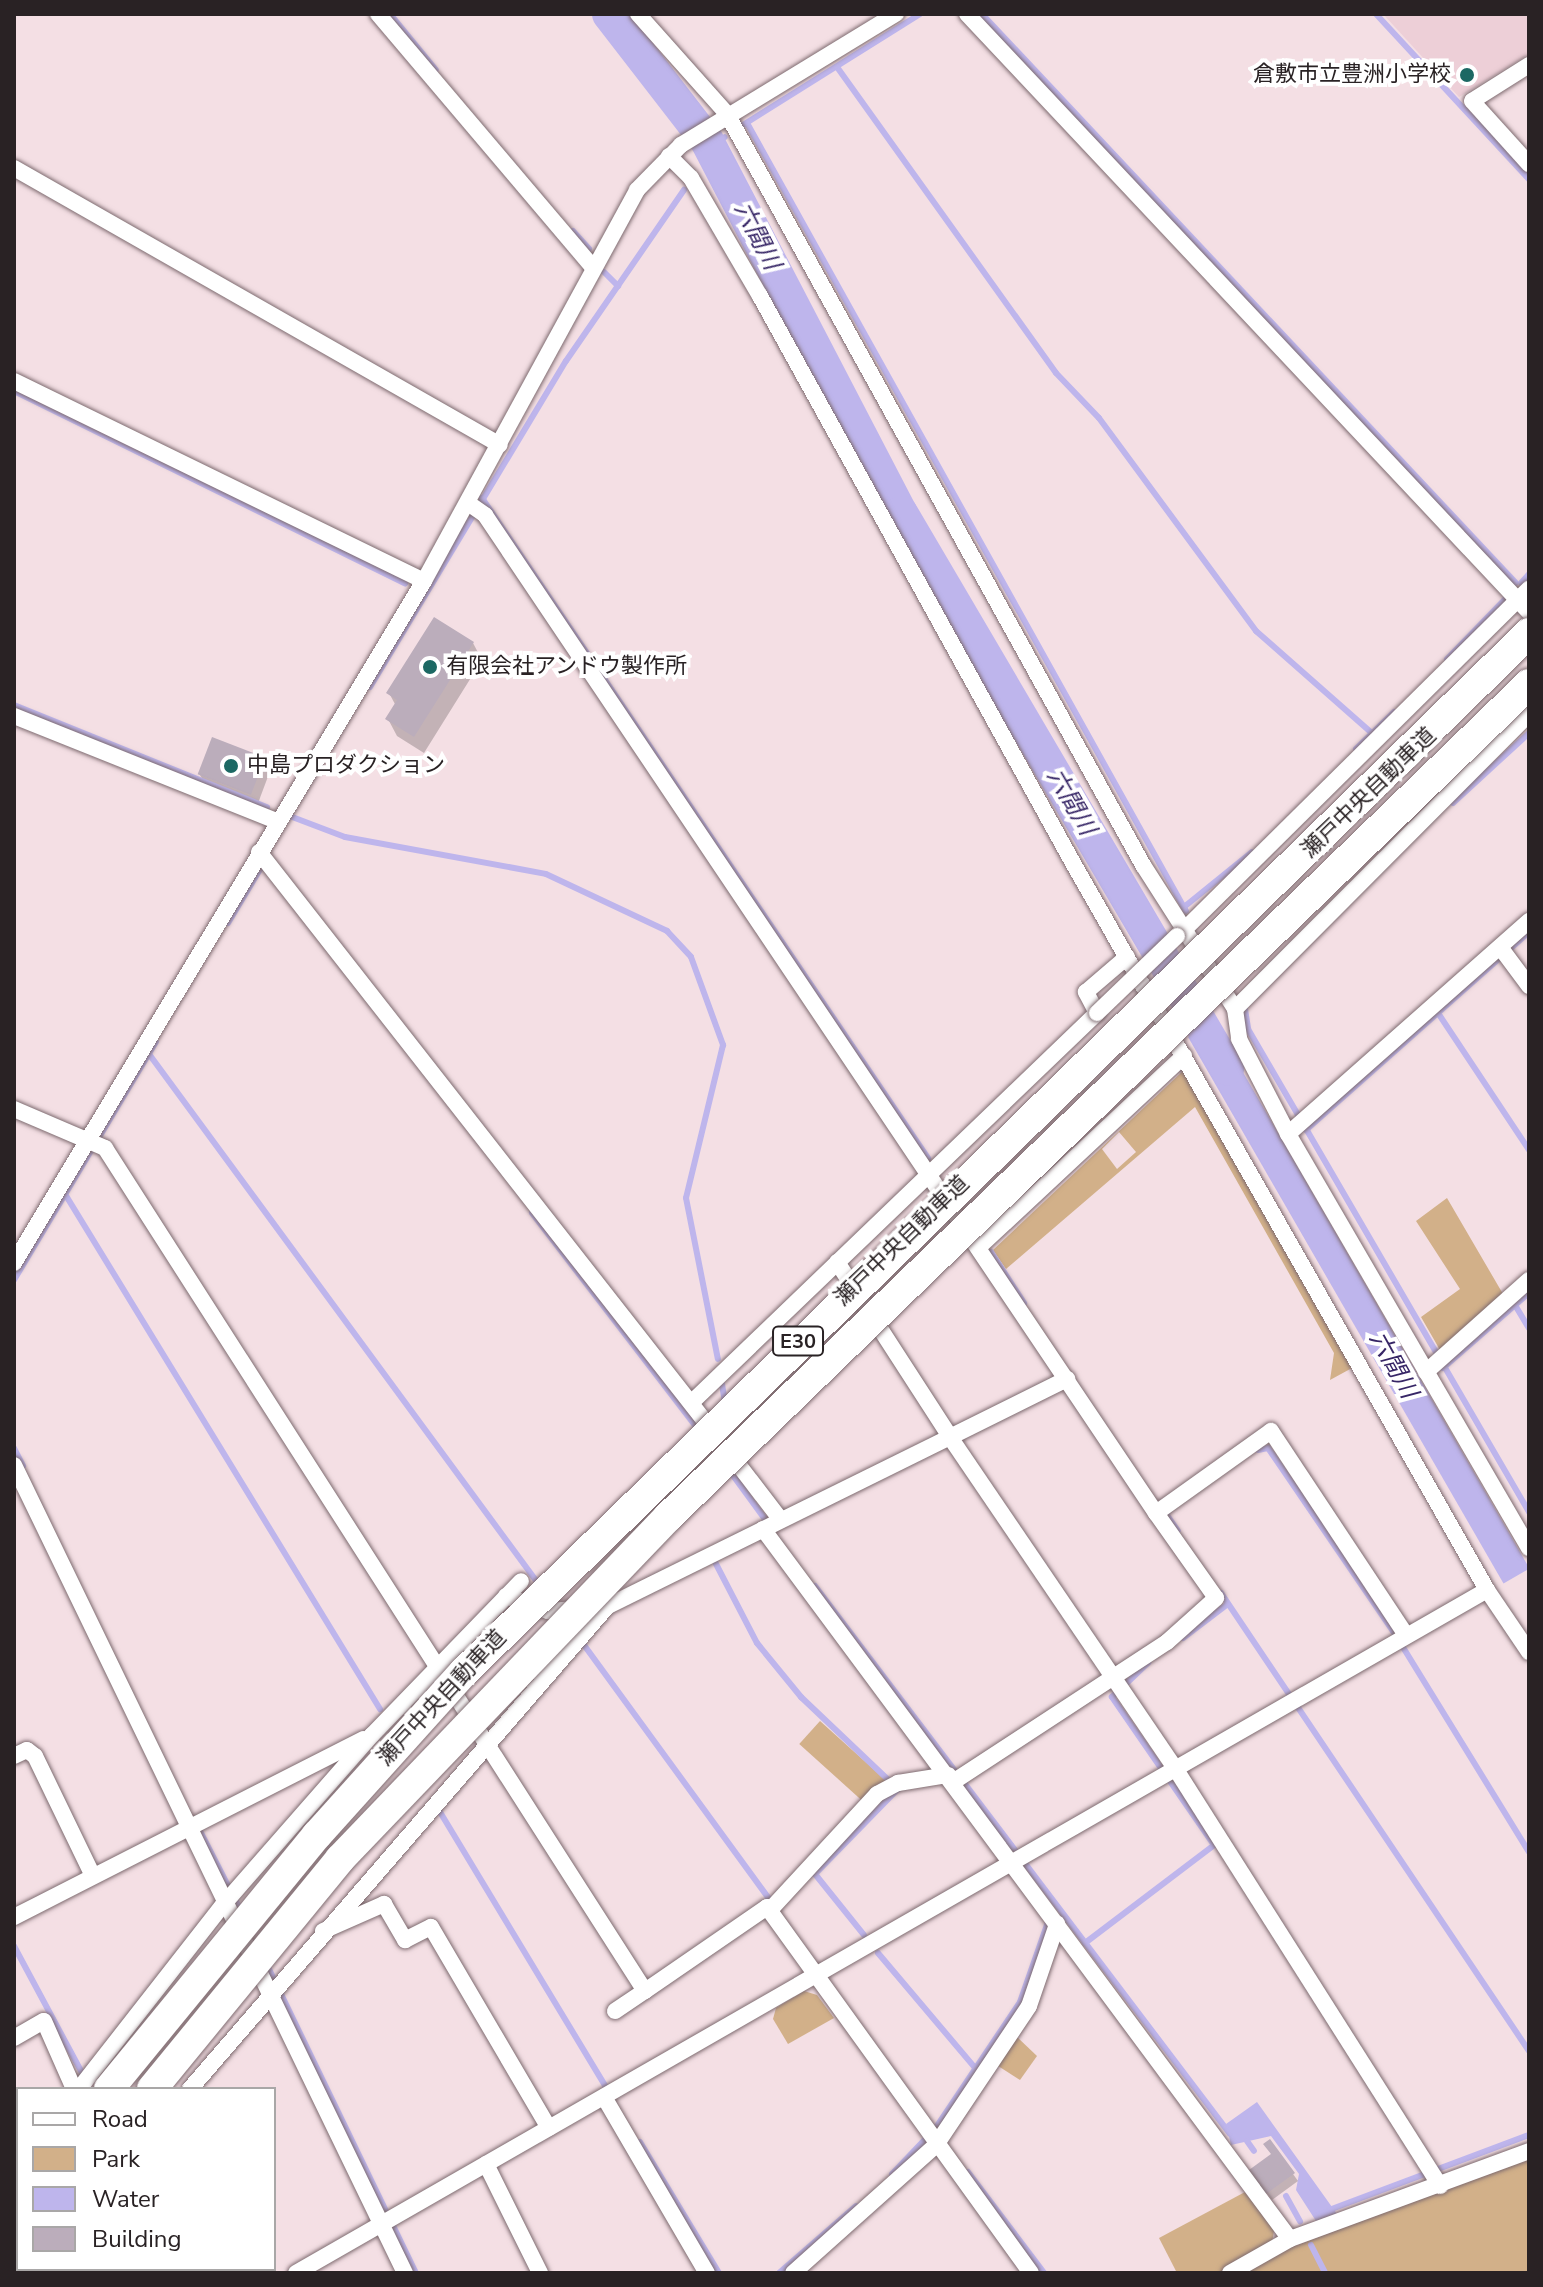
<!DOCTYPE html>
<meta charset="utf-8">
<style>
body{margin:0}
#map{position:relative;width:1543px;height:2287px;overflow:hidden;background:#f4dfe4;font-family:"Nunito Sans","Noto Sans JP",sans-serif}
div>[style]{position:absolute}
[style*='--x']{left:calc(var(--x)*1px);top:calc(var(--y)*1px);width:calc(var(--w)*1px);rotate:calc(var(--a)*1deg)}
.built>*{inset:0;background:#edcfd7}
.green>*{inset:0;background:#d2b089;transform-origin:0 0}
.water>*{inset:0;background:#beb5ec;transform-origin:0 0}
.shadow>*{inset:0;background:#0003}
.stream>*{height:6px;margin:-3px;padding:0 3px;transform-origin:3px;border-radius:3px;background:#beb5ec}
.river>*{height:34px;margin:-17px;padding:0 17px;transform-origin:17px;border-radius:17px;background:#beb5ec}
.building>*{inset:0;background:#bbadbb;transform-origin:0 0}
.roads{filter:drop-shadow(0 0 2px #7d6a6f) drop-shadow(0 0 2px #7d6a6f)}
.street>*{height:16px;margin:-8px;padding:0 8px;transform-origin:8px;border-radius:8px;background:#fff}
.highway>*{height:30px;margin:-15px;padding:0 15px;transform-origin:15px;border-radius:15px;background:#fff}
.bridges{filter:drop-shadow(0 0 2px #7d6a6f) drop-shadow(0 0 2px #7d6a6f)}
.street-bridge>*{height:16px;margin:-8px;padding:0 8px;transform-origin:8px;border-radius:8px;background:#fff}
.highway-bridge>*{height:30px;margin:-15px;padding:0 15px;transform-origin:15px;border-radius:15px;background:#fff}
.dots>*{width:22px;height:22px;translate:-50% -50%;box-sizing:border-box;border:4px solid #fff;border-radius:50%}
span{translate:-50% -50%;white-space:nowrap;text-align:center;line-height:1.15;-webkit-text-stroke:8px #fff;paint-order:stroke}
.shield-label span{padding:2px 6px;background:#fff;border:2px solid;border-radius:6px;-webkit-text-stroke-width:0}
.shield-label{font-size:20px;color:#292224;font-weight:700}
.poi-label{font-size:22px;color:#292224}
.right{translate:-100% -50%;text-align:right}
.left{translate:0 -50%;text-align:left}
.street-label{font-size:22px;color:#292224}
.water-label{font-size:24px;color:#372666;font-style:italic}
.frame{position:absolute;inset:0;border:16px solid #292224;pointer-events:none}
.legend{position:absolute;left:16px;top:2087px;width:260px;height:184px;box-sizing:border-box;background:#fff;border:2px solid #a9a7a7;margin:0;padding:10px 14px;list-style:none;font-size:24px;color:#292224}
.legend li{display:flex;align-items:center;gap:16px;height:40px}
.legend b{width:40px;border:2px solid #a9a7a7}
</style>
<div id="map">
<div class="built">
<i style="clip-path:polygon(1383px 14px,1529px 14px,1529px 54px,1459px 97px)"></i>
</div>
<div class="green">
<i style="clip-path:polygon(evenodd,1185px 1069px,1352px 1368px,1330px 1380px,1334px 1353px,1195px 1107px,1006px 1269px,993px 1250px,1185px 1069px,1119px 1132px,1136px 1152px,1117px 1169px,1102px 1149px,1119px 1132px)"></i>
<i style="clip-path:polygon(1447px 1198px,1503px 1294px,1440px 1350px,1421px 1317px,1460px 1289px,1416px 1221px)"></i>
<i style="left:820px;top:1721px;width:91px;height:31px;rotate:42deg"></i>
<i style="clip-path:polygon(804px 1991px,817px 1995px,834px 2018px,788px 2044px,773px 2019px,776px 2008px)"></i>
<i style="clip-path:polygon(1015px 2035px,1037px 2056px,1020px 2080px,995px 2064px)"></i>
<i style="clip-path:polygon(1529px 2158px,1529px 2273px,1241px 2273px,1281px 2251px)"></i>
<i style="clip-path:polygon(1245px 2192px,1274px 2230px,1272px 2244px,1220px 2273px,1177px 2273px,1159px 2238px)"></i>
</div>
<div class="water">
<i style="left:1214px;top:1022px;width:631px;height:30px;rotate:60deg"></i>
<i style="clip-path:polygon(1257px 2102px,1337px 2214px,1316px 2221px,1296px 2190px,1299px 2174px,1271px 2136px,1231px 2145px,1226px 2124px)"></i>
</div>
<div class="shadow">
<i style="clip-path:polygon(473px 643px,482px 660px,424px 753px,397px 736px,388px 719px,396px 706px,389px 693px)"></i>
<i style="clip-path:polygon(263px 759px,270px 771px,257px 806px,207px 787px,200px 775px)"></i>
<i style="clip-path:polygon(1293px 2174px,1298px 2181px,1272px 2200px,1256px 2178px)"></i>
</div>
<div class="stream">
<i style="--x:390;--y:14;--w:72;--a:50.6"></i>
<i style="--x:982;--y:14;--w:780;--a:46.82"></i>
<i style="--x:1376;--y:14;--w:225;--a:47.2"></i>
<i style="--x:837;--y:67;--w:376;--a:54.4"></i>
<i style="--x:1056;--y:373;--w:62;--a:46.3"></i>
<i style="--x:1099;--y:418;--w:265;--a:53.6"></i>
<i style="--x:1256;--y:631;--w:157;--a:41.4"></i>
<i style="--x:747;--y:123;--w:902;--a:60.88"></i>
<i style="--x:743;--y:125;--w:209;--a:-32.1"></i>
<i style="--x:710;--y:146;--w:17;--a:-31"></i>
<i style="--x:711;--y:177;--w:13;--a:-23"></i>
<i style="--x:573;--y:231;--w:24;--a:48"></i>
<i style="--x:604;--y:272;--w:20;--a:45"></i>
<i style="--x:14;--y:391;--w:436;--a:26.2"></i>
<i style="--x:482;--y:498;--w:797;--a:55.95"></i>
<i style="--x:1521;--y:583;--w:12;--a:-48"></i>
<i style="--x:1447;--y:659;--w:86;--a:-45.9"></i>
<i style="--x:370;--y:687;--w:380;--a:-59"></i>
<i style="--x:566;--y:361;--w:208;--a:-55.4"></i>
<i style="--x:14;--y:705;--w:273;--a:22"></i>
<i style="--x:1356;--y:749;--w:53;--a:-44.2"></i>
<i style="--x:1453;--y:803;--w:103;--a:-42.6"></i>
<i style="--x:287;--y:815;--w:62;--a:20.8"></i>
<i style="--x:345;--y:837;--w:204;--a:10.4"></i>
<i style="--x:546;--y:874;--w:134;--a:25.2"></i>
<i style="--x:667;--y:931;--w:35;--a:47"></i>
<i style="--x:691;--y:957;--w:94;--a:70"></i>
<i style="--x:723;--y:1045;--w:157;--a:103.6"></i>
<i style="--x:686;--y:1198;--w:164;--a:78.8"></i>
<i style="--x:1184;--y:907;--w:87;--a:-39"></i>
<i style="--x:228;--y:923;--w:72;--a:-59.2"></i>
<i style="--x:1245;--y:1009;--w:20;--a:81"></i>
<i style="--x:1248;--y:1029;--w:559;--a:59.81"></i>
<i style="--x:1438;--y:1013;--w:164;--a:56.4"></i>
<i style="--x:149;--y:1054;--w:660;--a:53.69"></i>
<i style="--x:1306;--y:1130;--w:298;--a:-41.6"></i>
<i style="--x:65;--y:1194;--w:604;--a:58.55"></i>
<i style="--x:532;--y:1213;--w:272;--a:52.5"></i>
<i style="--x:991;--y:1252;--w:61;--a:57.1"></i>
<i style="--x:14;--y:1280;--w:277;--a:-59.2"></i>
<i style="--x:1515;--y:1305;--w:27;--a:59"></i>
<i style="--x:1443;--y:1368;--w:114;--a:-41.1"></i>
<i style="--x:722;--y:1384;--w:20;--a:81"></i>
<i style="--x:14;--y:1448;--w:20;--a:63"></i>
<i style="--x:1258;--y:1450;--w:10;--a:-11"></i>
<i style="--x:1268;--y:1448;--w:222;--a:55.7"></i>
<i style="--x:1393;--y:1631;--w:259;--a:58.4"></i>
<i style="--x:729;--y:1470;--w:69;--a:53.8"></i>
<i style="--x:1164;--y:1511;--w:24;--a:55"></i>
<i style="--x:715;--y:1562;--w:91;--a:62.6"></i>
<i style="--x:757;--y:1643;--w:70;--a:50.8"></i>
<i style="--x:801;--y:1697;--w:134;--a:43.5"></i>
<i style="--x:898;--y:1789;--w:119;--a:134.3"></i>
<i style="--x:815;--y:1874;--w:78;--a:51.2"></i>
<i style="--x:815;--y:1586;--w:687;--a:52.86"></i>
<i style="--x:1221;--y:1593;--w:552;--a:56.08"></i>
<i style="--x:1183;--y:1638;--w:56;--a:-37.1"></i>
<i style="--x:584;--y:1645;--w:321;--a:53.9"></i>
<i style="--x:437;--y:1807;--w:333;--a:58.9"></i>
<i style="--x:197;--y:1825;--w:97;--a:62.9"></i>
<i style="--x:1085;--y:1943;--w:162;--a:-37.2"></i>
<i style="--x:1214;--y:1845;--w:180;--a:-124.6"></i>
<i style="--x:1112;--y:1697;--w:50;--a:-43.4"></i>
<i style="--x:14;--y:1946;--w:144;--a:61.8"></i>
<i style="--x:878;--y:1953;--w:152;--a:49.8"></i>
<i style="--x:267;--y:1965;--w:342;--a:64.2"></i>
<i style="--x:1247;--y:2141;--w:12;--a:55"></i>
<i style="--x:640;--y:2142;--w:153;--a:58.9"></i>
<i style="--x:968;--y:2172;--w:126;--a:53"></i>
<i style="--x:892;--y:2174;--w:62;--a:-46.3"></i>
<i style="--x:935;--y:2129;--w:153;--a:-56.2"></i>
<i style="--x:1020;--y:2002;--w:85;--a:-70.7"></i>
<i style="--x:1286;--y:2196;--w:29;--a:61"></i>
<i style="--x:1329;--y:2210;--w:214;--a:-20.6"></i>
<i style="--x:1311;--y:2245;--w:31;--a:63"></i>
<i style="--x:186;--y:2269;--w:4;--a:63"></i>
<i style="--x:779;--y:2273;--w:102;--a:-41"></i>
</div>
<div class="river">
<i style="--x:609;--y:14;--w:160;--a:52.3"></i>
<i style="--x:707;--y:141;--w:420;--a:62.5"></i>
<i style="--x:901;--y:513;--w:644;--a:59.57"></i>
</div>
<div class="building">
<i style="clip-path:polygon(434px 617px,474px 642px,414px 737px,385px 719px,397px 700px,386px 693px)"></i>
<i style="left:212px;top:737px;width:57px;height:40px;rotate:21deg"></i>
<i style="clip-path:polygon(1270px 2139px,1295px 2173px,1266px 2194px,1249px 2170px,1271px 2154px,1263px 2144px)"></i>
<i style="clip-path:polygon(114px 2269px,142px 2269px,145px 2273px,107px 2273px)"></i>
</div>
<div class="roads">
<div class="street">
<i style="--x:378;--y:14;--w:331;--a:49.7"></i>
<i style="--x:638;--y:14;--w:134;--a:48.3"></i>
<i style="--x:727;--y:114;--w:859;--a:61.02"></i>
<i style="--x:1143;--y:865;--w:171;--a:57.4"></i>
<i style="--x:1235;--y:1009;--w:30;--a:82"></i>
<i style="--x:1239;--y:1039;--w:107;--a:62.7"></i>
<i style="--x:1288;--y:1134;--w:479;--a:59.8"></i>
<i style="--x:967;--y:14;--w:821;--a:46.78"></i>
<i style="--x:1529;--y:65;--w:67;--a:147.7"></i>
<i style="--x:1472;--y:101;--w:85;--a:47.9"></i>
<i style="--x:669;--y:156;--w:31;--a:45"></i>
<i style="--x:691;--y:178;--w:137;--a:59.7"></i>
<i style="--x:760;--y:296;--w:648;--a:61.1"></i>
<i style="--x:1073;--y:863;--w:837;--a:60.34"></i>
<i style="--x:1487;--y:1590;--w:75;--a:55.9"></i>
<i style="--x:14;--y:168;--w:559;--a:29.68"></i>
<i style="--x:14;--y:381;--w:456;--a:26"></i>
<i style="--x:468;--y:503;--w:21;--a:35"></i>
<i style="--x:485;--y:515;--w:1203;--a:56.09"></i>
<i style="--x:1156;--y:1513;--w:141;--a:-35.5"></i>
<i style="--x:1271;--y:1431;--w:245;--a:56.5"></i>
<i style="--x:14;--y:716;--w:283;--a:21.8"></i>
<i style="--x:259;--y:852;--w:738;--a:51.93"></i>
<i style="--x:1182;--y:932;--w:488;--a:-44.7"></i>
<i style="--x:1500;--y:947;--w:49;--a:53.4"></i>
<i style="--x:1235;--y:1009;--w:416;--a:-45.1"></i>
<i style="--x:14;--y:1109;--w:99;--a:23.2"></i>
<i style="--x:105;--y:1148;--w:1001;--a:57.36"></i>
<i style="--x:645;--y:1991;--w:148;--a:-34.5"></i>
<i style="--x:767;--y:1907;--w:451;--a:54.2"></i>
<i style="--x:1288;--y:1134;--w:322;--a:-41.5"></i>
<i style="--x:980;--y:1246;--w:279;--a:-43"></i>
<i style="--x:837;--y:1262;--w:208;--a:57.1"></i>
<i style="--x:950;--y:1437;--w:131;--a:-26.4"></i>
<i style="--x:14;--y:1263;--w:796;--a:-58.99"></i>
<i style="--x:424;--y:581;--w:445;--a:-61.4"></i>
<i style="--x:637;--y:190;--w:63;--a:-45.6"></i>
<i style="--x:681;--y:145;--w:252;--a:-31.4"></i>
<i style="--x:1426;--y:1372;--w:138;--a:-41.8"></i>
<i style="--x:691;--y:1403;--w:563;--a:-43.85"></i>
<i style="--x:1097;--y:1013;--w:24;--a:-118"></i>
<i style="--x:1086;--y:992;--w:54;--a:-40.5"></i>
<i style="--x:728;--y:1451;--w:87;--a:52.5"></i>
<i style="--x:14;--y:1465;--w:898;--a:64.18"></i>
<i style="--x:763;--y:1529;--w:884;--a:53.42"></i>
<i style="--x:506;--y:1596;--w:45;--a:19.7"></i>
<i style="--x:548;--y:1611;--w:58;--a:-3.9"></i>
<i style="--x:606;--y:1607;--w:384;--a:-26.3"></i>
<i style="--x:950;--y:1437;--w:400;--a:55.8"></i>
<i style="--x:1175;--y:1768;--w:495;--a:57.6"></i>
<i style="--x:14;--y:1756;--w:14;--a:-25"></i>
<i style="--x:27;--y:1750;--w:10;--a:37"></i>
<i style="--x:35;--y:1756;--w:133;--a:64.2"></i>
<i style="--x:953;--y:1782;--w:256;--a:-33.2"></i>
<i style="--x:1167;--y:1642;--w:66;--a:-41.9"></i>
<i style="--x:1216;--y:1598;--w:104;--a:-125.2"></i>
<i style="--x:770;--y:1910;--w:158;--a:-47.3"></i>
<i style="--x:877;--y:1794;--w:24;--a:-28"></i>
<i style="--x:898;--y:1783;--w:51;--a:-9.1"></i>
<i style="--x:14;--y:1917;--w:392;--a:-27"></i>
<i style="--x:323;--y:1931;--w:67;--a:-23.9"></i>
<i style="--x:384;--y:1904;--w:42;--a:59.7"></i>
<i style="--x:405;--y:1940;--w:29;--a:-27"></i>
<i style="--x:431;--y:1927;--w:233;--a:59.6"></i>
<i style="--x:615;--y:2011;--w:36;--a:-34"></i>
<i style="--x:14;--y:2038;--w:34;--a:-30"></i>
<i style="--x:44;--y:2021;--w:74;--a:66.2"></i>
<i style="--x:79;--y:2089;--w:234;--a:-52"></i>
<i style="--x:223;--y:1905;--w:226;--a:-48.8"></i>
<i style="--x:372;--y:1735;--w:214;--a:-45.9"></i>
<i style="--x:190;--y:2089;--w:635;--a:-49.15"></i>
<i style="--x:604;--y:2097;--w:204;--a:59.7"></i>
<i style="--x:14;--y:2132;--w:5;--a:37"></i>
<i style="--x:486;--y:2164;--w:122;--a:63.6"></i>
<i style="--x:14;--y:2173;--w:6;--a:-51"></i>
<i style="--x:53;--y:2273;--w:5;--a:-53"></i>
<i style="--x:296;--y:2273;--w:1373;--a:-29.83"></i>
<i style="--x:793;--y:2273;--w:192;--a:-41.8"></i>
<i style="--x:936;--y:2145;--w:167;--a:-56.2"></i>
<i style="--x:1029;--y:2006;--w:87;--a:-71.1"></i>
<i style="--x:1230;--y:2273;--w:69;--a:-29.5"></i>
<i style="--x:1290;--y:2239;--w:255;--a:-20.2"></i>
</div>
<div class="highway">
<i style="--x:14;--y:2216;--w:6;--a:-51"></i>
<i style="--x:15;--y:2273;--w:5;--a:-53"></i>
</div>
</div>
<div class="bridges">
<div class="street-bridge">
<i style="--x:1097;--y:1013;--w:111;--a:-43.9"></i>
</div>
<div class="highway-bridge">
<i style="--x:109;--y:2089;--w:328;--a:-50.7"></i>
<i style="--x:317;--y:1835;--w:219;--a:-48"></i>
<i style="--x:464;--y:1672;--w:1488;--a:-44.29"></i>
<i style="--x:152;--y:2089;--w:297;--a:-50.7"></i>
<i style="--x:340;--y:1859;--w:474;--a:-46.2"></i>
<i style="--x:668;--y:1517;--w:1198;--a:-44.05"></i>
</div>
</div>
<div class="dots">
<i style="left:1467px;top:75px;background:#1c6863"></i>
<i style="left:430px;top:667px;background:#1c6863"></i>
<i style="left:231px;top:766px;background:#1c6863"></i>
</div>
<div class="shield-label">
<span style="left:798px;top:1341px">E30</span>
</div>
<div class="poi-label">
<span class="right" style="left:1451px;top:75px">倉敷市立豊洲小学校</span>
<span class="left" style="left:446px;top:667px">有限会社アンドウ製作所</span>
<span class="left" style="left:247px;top:766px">中島プロダクション</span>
</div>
<div class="street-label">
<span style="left:1369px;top:793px;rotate:-44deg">瀬戸中央自動車道</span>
<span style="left:902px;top:1241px;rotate:-44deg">瀬戸中央自動車道</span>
<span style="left:442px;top:1698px;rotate:-47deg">瀬戸中央自動車道</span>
</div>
<div class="water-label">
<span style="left:757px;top:236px;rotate:63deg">六間川</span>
<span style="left:1071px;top:802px;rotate:60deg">六間川</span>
<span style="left:1393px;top:1365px;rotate:61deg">六間川</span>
</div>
<div class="frame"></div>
<ul class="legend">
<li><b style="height:10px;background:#fff"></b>Road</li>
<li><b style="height:22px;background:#d2b089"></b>Park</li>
<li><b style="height:22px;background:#beb5ec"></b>Water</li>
<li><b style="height:22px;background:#bbadbb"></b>Building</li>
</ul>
</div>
